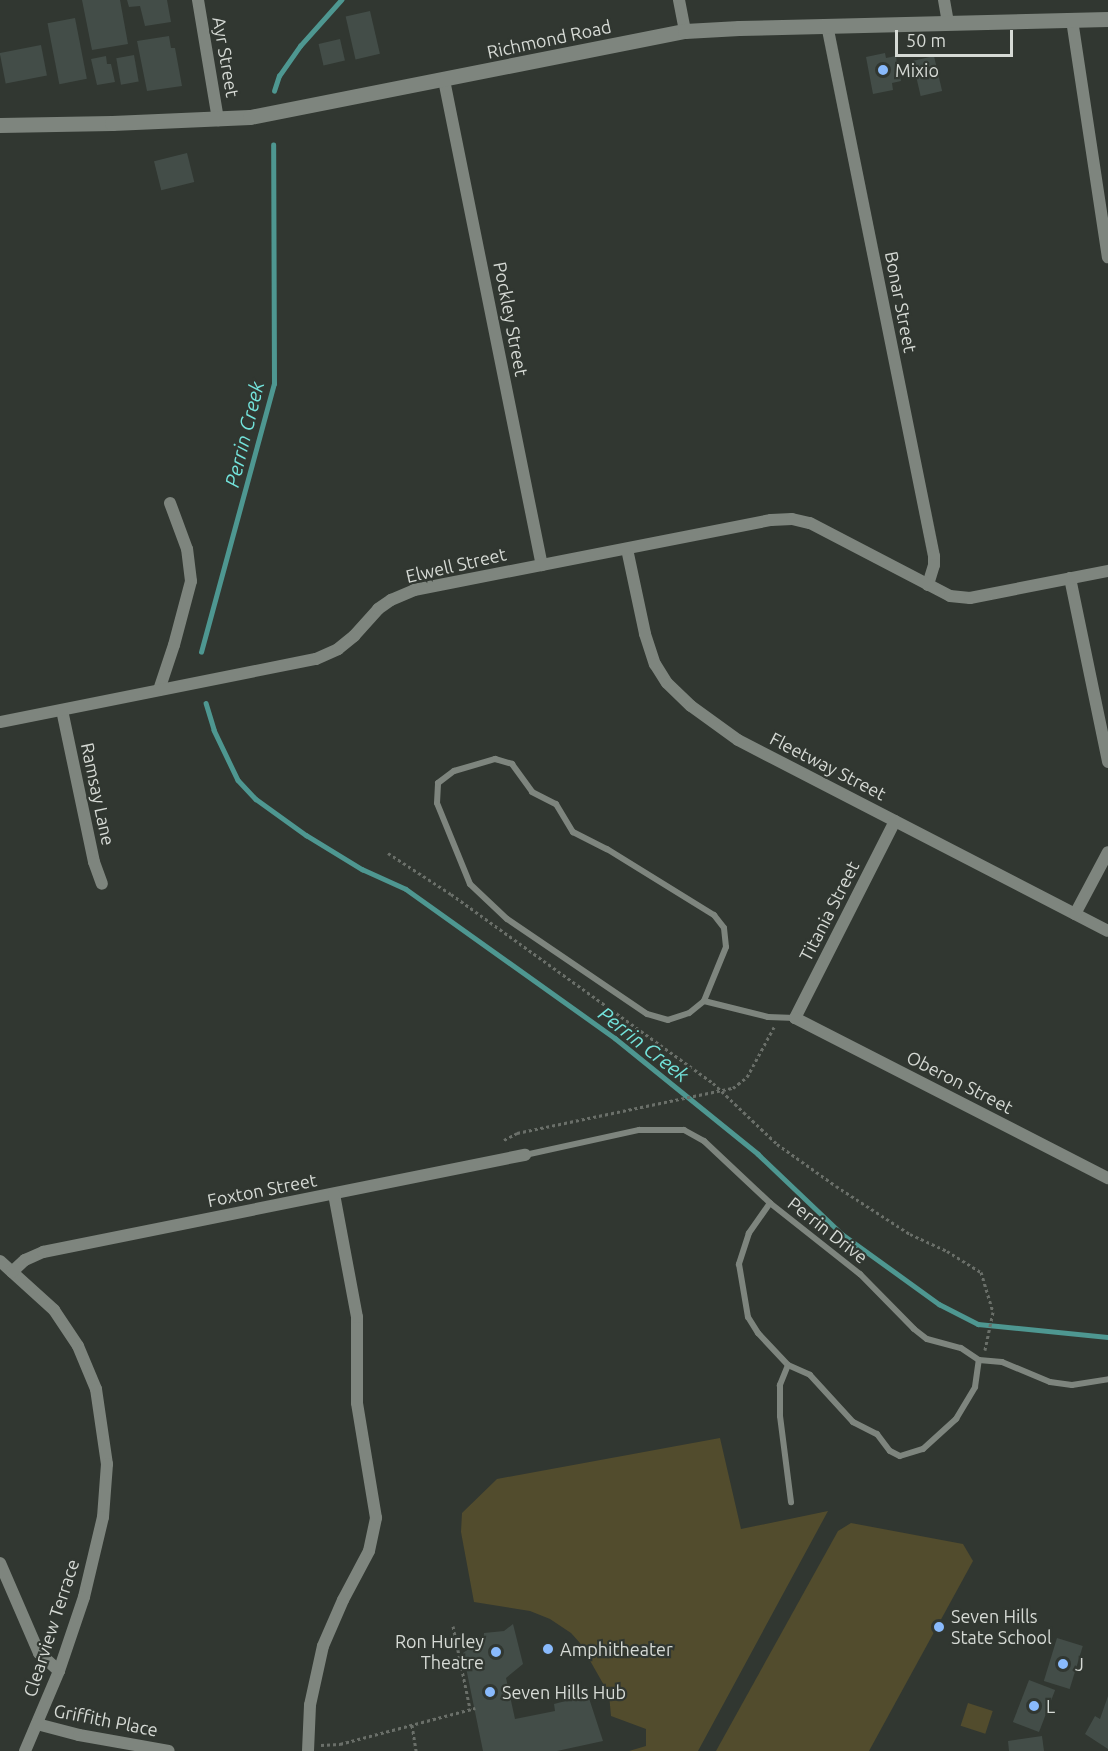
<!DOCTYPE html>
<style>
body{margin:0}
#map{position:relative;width:1108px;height:1751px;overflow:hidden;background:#313731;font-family:Ubuntu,sans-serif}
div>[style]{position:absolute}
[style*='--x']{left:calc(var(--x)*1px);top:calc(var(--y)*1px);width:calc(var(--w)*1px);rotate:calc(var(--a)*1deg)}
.green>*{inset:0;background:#524c2d;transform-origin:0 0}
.stream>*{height:4.5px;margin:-2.25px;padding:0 2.25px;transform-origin:2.25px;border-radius:2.25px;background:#4e9791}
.building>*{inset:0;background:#434d48;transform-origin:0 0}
.path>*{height:3px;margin-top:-1.5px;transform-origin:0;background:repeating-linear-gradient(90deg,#6a6f69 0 3px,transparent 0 6px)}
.service>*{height:6px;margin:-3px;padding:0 3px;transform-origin:3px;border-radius:3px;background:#7e857e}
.minor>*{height:12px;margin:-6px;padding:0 6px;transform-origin:6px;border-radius:6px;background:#7e857e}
.secondary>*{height:15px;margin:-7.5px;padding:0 7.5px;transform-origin:7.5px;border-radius:7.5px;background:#7e857e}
.dots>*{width:16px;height:16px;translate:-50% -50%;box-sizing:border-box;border:3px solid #313731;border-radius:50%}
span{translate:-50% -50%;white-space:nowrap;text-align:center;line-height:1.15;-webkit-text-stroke:4.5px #313731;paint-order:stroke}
.street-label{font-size:18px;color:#d6dad5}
.poi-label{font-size:18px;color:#d6dad5}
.left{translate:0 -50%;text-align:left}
.right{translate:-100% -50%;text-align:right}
.water-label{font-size:20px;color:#73e3db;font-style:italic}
.scale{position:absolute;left:895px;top:30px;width:118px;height:27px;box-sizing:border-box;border:3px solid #d6dad5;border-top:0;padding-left:8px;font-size:18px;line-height:21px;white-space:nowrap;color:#d6dad5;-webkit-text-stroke:4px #313731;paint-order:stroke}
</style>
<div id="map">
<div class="green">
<i style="clip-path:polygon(720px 1438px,741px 1529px,828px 1511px,698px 1751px,629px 1751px,646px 1746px,646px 1729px,611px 1716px,609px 1694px,580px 1643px,571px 1633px,550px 1619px,530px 1611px,474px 1602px,461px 1532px,462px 1513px,497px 1479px)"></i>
<i style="clip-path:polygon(851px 1523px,963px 1544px,973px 1561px,869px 1751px,716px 1751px,838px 1531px)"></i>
<i style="left:968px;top:1703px;width:26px;height:24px;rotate:18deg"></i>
</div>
<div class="stream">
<i style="--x:274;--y:91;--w:16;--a:-72"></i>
<i style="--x:279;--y:76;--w:37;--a:-55"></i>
<i style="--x:300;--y:46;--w:62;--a:-48.3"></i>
<i style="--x:201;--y:652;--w:278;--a:-74.8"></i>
<i style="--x:274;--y:384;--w:239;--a:-90.2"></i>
<i style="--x:206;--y:703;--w:28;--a:73"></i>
<i style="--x:214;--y:730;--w:55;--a:64.4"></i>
<i style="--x:238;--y:780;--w:26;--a:47"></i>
<i style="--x:256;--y:799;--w:62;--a:35.8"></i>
<i style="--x:306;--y:835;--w:66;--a:31.3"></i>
<i style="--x:362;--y:869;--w:48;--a:24.4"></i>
<i style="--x:406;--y:889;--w:257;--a:35.5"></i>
<i style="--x:615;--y:1038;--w:184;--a:39"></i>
<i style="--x:758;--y:1154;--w:116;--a:43.6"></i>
<i style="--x:842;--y:1234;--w:120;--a:35.8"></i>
<i style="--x:939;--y:1304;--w:44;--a:27.1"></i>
<i style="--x:978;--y:1324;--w:131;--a:5.7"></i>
</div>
<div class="building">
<i style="clip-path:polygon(82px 0,120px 0,128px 44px,92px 50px)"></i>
<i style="clip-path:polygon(127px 0,167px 0,171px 22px,145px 26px,140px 6px,129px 7px)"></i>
<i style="left:370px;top:11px;width:44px;height:25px;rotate:77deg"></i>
<i style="left:75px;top:18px;width:62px;height:28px;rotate:79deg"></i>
<i style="clip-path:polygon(169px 36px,171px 48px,175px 48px,182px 86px,147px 91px,137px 41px)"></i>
<i style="left:340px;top:39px;width:22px;height:22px;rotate:77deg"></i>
<i style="left:41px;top:45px;width:31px;height:42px;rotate:79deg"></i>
<i style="clip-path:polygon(885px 53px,886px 58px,896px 56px,901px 81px,892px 83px,893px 90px,873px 94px,866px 57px)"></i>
<i style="left:134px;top:55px;width:27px;height:18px;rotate:80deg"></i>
<i style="clip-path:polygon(106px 56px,107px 64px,111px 64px,115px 82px,97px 85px,91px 59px)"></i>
<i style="left:934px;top:56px;width:36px;height:22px;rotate:77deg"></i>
<i style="left:187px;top:153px;width:30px;height:34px;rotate:76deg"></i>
<i style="clip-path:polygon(513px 1624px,523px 1664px,506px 1678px,515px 1719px,555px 1711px,554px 1704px,577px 1698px,585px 1686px,603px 1741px,557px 1751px,483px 1751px,463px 1653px,470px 1648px,483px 1646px,484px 1633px,504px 1631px)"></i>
<i style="left:1057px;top:1638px;width:27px;height:45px;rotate:17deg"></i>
<i style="left:1029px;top:1680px;width:28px;height:45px;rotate:21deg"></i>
<i style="clip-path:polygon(1108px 1696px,1108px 1749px,1085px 1734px,1095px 1716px,1100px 1719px)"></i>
<i style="clip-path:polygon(1042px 1736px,1044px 1751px,1009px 1751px,1008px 1741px)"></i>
</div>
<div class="path">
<i style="--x:388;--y:853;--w:75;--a:33.1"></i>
<i style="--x:451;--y:894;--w:323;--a:35.8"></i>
<i style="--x:713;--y:1083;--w:88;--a:43.6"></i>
<i style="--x:777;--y:1144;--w:72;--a:35.4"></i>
<i style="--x:836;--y:1186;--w:88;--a:33"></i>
<i style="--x:910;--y:1234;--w:41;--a:24.7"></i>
<i style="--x:947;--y:1251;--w:40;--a:32"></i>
<i style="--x:981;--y:1272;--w:42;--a:73.3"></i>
<i style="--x:993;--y:1312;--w:39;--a:102"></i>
<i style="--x:504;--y:1140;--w:15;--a:-28"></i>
<i style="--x:517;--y:1133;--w:221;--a:-11.8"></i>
<i style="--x:733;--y:1088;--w:18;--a:-38"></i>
<i style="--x:747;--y:1077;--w:57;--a:-61.6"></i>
<i style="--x:453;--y:1626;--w:85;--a:78.4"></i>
<i style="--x:412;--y:1725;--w:26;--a:81"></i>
<i style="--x:321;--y:1745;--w:19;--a:-3"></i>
<i style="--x:340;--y:1744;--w:140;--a:-14.9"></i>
</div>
<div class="service">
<i style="--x:495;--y:759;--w:18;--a:16"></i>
<i style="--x:512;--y:764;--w:34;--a:54"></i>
<i style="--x:532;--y:792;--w:27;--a:27"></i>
<i style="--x:556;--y:804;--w:33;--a:59"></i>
<i style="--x:573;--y:832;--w:38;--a:27"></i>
<i style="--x:607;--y:849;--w:126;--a:31.7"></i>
<i style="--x:714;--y:915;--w:16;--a:52"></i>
<i style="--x:724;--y:928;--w:19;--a:84"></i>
<i style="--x:726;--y:947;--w:58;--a:112.2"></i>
<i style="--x:704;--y:1001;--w:19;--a:141"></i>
<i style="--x:689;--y:1013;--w:22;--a:162"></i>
<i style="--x:668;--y:1020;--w:22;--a:-164"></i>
<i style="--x:647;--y:1014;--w:169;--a:-145.8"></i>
<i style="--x:507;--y:919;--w:51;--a:-136.6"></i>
<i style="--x:470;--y:884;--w:87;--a:-112.2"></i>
<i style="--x:437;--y:803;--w:20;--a:-87"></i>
<i style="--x:438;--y:783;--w:20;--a:-37"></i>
<i style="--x:454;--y:771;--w:43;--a:-16.3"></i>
<i style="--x:704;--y:1001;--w:66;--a:14"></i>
<i style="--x:768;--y:1017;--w:27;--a:2"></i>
<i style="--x:525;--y:1155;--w:117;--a:-12.4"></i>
<i style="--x:639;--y:1130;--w:45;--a:0"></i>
<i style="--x:684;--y:1130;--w:23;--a:29"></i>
<i style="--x:704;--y:1141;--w:91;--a:43.2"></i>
<i style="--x:770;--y:1203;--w:115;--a:38.3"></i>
<i style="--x:860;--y:1274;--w:77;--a:45.5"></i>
<i style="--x:914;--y:1329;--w:16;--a:38"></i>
<i style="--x:927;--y:1339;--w:35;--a:15"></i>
<i style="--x:961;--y:1348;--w:22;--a:34"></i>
<i style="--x:979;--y:1360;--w:23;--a:5"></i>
<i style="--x:1002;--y:1362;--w:52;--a:22.6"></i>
<i style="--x:1050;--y:1382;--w:22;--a:8"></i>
<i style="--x:1072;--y:1385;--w:36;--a:-9"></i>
<i style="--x:770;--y:1203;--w:37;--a:125"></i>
<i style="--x:749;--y:1233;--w:33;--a:108"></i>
<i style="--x:739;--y:1264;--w:54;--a:80.4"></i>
<i style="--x:748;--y:1317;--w:19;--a:58"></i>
<i style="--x:758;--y:1333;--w:44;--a:46.8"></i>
<i style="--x:788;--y:1365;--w:24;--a:24"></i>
<i style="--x:810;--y:1375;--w:64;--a:47.5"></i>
<i style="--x:853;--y:1422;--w:27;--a:27"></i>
<i style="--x:877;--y:1434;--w:21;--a:53"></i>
<i style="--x:890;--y:1451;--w:11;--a:27"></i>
<i style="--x:900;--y:1456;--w:24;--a:-17"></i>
<i style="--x:923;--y:1449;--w:45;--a:-42.3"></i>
<i style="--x:956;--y:1419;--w:37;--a:-59"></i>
<i style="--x:975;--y:1387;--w:27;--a:-82"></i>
<i style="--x:788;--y:1365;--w:22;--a:112"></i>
<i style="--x:780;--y:1385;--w:31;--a:90"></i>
<i style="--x:780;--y:1416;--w:87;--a:82.7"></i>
</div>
<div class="minor">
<i style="--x:198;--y:0;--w:122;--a:80.5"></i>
<i style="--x:679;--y:0;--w:32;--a:79"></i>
<i style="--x:944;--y:0;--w:23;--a:80"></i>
<i style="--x:1072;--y:20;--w:240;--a:81.4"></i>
<i style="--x:827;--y:25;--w:542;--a:78.61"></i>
<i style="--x:934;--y:556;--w:9;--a:90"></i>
<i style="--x:934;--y:565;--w:21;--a:107"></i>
<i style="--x:444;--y:80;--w:495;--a:78.6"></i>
<i style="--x:627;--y:549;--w:87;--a:78"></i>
<i style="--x:645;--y:634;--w:32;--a:72"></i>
<i style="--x:655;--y:664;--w:22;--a:58"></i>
<i style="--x:667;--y:683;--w:33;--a:44"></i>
<i style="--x:691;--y:706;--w:58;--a:35.9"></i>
<i style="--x:738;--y:740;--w:416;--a:27.3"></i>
<i style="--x:1070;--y:578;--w:188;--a:78.3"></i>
<i style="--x:159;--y:690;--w:47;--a:-71.6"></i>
<i style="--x:174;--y:645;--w:66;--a:-75.1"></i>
<i style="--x:191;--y:581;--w:32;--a:-97"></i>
<i style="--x:187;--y:549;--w:49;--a:-110.3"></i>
<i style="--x:62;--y:710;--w:155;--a:78.1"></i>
<i style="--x:94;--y:862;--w:23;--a:70"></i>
<i style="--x:0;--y:722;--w:322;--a:-11.3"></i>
<i style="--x:316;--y:659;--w:24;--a:-24"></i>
<i style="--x:338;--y:649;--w:21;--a:-39"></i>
<i style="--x:354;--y:636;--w:36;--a:-48"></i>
<i style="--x:378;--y:609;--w:16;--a:-35"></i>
<i style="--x:391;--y:600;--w:25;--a:-23"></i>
<i style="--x:414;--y:590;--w:364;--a:-11.1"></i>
<i style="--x:771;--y:520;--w:21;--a:-3"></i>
<i style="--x:792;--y:519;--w:18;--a:13"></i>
<i style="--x:810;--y:523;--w:158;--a:27.5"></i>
<i style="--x:950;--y:596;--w:20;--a:6"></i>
<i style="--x:970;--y:598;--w:141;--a:-11.1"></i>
<i style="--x:895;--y:821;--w:221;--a:116.9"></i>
<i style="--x:795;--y:1018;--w:352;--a:27.1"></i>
<i style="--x:1075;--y:914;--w:70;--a:-62"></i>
<i style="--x:0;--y:1261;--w:73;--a:42.2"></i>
<i style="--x:54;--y:1310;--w:43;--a:56.3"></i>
<i style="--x:78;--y:1346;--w:47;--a:67.3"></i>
<i style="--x:96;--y:1389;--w:76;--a:81.7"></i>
<i style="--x:107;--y:1464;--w:53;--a:94.3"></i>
<i style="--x:103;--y:1517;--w:82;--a:103.4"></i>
<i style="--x:84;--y:1597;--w:78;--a:108.7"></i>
<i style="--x:59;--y:1671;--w:87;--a:113"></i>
<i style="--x:12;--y:1272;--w:18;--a:-43"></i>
<i style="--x:25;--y:1260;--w:20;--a:-24"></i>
<i style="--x:43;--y:1252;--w:492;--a:-11.4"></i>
<i style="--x:0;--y:1563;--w:98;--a:66.6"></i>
<i style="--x:39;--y:1653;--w:27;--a:42"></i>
<i style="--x:37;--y:1724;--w:43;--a:14.7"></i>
<i style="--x:79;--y:1735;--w:91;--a:10.1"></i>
<i style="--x:308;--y:1751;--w:46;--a:-87.5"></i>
<i style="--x:310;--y:1705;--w:60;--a:-77.6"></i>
<i style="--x:323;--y:1646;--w:50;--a:-66.5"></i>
<i style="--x:343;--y:1600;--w:55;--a:-62"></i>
<i style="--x:369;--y:1551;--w:34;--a:-78"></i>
<i style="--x:376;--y:1518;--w:117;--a:-99.4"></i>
<i style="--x:357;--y:1403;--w:86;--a:-90"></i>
<i style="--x:357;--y:1317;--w:125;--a:-100.6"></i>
</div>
<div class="secondary">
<i style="--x:0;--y:125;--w:112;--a:-1"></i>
<i style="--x:112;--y:123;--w:138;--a:-2.5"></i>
<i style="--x:250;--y:117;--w:443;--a:-11.2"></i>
<i style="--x:685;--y:31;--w:54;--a:-3.2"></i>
<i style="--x:739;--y:28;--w:369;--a:-1.4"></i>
</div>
<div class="dots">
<i style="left:883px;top:70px;background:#89bafc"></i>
<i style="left:939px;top:1627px;background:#89bafc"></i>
<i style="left:548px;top:1649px;background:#89bafc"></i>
<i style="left:496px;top:1652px;background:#89bafc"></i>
<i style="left:1063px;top:1664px;background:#89bafc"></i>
<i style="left:490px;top:1692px;background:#89bafc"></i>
<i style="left:1034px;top:1706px;background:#89bafc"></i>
</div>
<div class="street-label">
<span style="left:549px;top:39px;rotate:-12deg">Richmond Road</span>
<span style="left:226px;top:57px;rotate:80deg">Ayr Street</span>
<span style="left:901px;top:302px;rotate:79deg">Bonar Street</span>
<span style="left:511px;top:319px;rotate:79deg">Pockley Street</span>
<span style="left:456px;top:565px;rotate:-13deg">Elwell Street</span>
<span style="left:828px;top:766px;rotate:27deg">Fleetway Street</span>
<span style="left:98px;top:794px;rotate:78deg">Ramsay Lane</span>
<span style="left:829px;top:911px;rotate:-63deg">Titania Street</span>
<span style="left:960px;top:1082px;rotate:27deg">Oberon Street</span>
<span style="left:262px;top:1190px;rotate:-11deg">Foxton Street</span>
<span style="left:828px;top:1230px;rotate:38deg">Perrin Drive</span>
<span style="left:51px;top:1628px;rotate:-72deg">Clearview Terrace</span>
<span style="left:106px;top:1720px;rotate:11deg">Griffith Place</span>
</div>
<div class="poi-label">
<span class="left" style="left:895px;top:70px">Mixio</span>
<span class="left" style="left:951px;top:1627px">Seven Hills<br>State School</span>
<span class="right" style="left:484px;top:1652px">Ron Hurley<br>Theatre</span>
<span class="left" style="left:560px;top:1649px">Amphitheater</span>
<span class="left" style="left:1075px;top:1664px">J</span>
<span class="left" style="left:502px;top:1692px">Seven Hills Hub</span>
<span class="left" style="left:1046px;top:1706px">L</span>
</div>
<div class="water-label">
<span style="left:244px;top:434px;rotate:-76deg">Perrin Creek</span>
<span style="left:644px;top:1044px;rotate:38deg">Perrin Creek</span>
</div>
<div class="scale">50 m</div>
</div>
